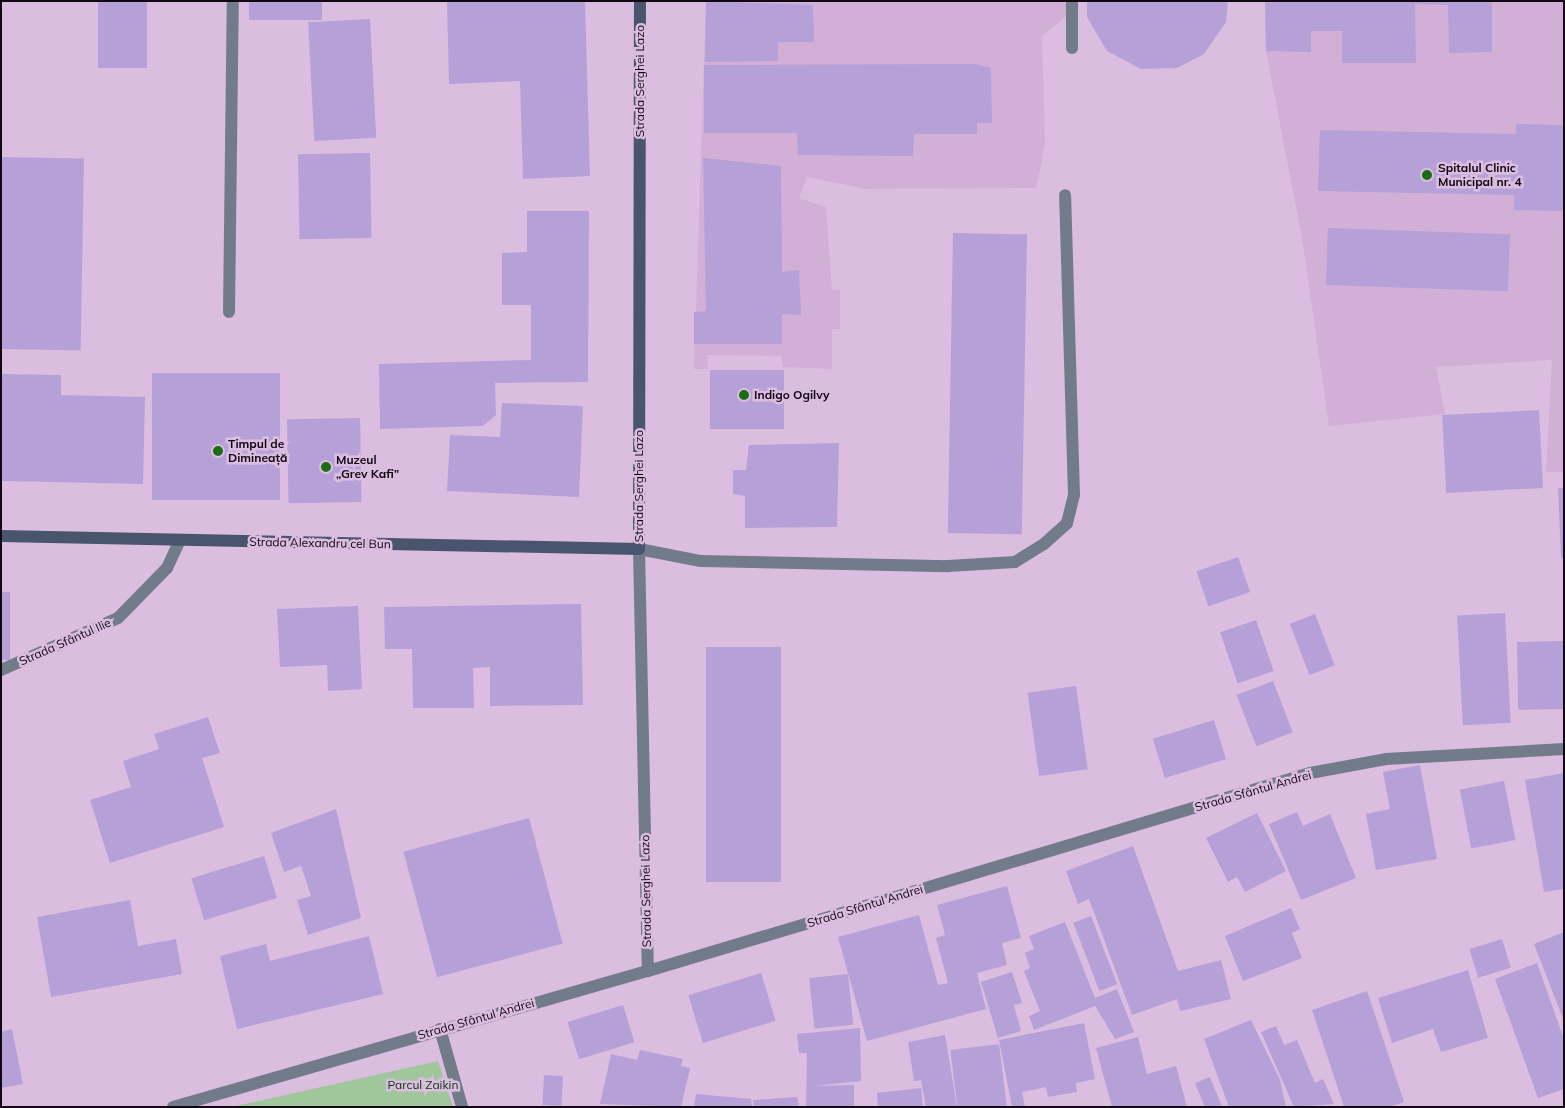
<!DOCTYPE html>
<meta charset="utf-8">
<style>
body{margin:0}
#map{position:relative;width:1565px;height:1108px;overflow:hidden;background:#dbbde0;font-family:Mulish,sans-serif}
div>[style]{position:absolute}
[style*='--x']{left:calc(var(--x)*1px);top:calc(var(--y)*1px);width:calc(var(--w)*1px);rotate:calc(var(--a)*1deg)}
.built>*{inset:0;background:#d2afd7}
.green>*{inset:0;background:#a0c79c}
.building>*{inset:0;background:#b6a0d8;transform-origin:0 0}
.service>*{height:12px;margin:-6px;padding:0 6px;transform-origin:6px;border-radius:6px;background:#727b8a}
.minor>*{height:12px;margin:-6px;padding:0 6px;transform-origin:6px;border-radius:6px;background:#727b8a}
.secondary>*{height:12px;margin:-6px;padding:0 6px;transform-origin:6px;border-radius:6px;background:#49556c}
.dots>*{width:14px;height:14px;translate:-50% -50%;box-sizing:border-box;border:2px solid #dbbde0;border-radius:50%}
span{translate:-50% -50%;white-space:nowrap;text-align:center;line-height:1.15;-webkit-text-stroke:5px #dbbde0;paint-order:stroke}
.street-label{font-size:12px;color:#110713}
.poi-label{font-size:12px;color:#110713;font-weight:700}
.left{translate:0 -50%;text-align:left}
.park-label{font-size:12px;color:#073505}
.frame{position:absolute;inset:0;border:2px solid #110713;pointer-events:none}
</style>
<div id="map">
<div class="built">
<i style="clip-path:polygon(706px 1px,1067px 1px,1071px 12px,1042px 36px,1045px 144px,1036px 188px,866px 189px,807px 177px,799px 198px,826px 207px,832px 289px,840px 290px,840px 329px,832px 329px,832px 369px,782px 367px,782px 356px,707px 355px,708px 369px,694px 369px)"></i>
<i style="clip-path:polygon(1265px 1px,1564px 1px,1564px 472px,1546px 472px,1552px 360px,1436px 367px,1445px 414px,1329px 426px,1303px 244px,1266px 51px)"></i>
</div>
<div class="green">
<i style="clip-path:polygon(438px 1061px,453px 1107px,231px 1107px)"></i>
</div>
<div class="building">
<i style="left:98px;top:1px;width:49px;height:67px"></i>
<i style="left:249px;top:1px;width:73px;height:19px"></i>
<i style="clip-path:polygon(447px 1px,585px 1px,590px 176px,523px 179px,520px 81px,449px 84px)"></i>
<i style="clip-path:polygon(706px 1px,813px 5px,814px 42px,778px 42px,778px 61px,705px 62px)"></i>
<i style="clip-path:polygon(1087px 1px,1228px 1px,1226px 22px,1204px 54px,1177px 68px,1141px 69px,1107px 51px,1087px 17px)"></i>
<i style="clip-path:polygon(1265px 1px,1492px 1px,1492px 52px,1449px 53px,1448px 5px,1415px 4px,1416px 63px,1342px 63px,1342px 31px,1311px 31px,1311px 52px,1266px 51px)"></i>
<i style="left:370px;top:19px;width:119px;height:62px;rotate:87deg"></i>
<i style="clip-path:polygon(976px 64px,991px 68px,992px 123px,977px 123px,977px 134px,914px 134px,913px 156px,798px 155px,797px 133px,704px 133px,704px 65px)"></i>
<i style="clip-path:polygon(1516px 124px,1564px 125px,1564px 211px,1514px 210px,1514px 195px,1318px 191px,1320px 130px,1516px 134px)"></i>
<i style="left:370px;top:153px;width:85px;height:72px;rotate:89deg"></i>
<i style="left:1px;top:157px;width:83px;height:192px;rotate:1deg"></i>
<i style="clip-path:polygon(703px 158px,781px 166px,782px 272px,799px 270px,801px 315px,782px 314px,782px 344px,694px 344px,694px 312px,706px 311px)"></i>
<i style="clip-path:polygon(527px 211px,589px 211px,588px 382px,495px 383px,496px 415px,483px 426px,380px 429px,379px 364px,531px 360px,531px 305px,502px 305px,502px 253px,527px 252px)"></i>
<i style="left:1328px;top:228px;width:182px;height:57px;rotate:2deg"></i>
<i style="left:953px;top:233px;width:74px;height:300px;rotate:1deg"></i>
<i style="left:710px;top:370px;width:74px;height:59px"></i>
<i style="left:152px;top:373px;width:128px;height:127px"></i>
<i style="clip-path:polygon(1px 374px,61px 375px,61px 395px,145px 397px,143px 484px,1px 481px)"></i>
<i style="clip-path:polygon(502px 403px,583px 406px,579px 497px,447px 491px,450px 435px,500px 437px)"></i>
<i style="left:1539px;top:410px;width:78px;height:97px;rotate:87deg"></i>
<i style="left:360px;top:418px;width:84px;height:73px;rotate:89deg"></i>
<i style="clip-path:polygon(839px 443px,837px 527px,745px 528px,745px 496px,733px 494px,733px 470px,746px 470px,749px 445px)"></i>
<i style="clip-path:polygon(1558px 488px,1564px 488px,1564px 558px,1561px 558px)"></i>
<i style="left:1238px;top:557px;width:37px;height:44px;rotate:71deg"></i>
<i style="left:1px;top:592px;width:9px;height:68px"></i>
<i style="clip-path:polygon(581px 604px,583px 705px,490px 706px,490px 667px,473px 668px,474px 708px,413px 708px,412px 649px,385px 649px,384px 607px)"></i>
<i style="clip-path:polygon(358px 606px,362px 689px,328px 691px,327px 665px,280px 667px,277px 609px)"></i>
<i style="left:1505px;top:613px;width:110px;height:48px;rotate:87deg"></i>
<i style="left:1315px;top:614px;width:55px;height:27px;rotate:69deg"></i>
<i style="left:1256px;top:620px;width:54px;height:38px;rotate:71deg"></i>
<i style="left:1563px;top:641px;width:68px;height:46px;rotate:89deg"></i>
<i style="left:706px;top:647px;width:75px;height:235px"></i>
<i style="left:1273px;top:681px;width:55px;height:39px;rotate:69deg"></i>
<i style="left:1076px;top:686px;width:84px;height:49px;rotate:82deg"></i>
<i style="clip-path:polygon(208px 717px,220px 753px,202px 758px,224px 827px,110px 863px,90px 800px,131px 787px,123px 761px,159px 749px,154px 734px)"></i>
<i style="left:1214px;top:720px;width:41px;height:64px;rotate:73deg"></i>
<i style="clip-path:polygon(1420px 765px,1437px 859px,1376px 870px,1366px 814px,1390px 809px,1383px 772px)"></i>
<i style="clip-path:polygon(1564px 773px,1564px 889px,1544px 892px,1525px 780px)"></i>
<i style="left:1504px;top:781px;width:60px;height:45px;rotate:79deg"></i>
<i style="clip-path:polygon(336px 809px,361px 918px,308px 935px,297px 900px,311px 896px,301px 866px,284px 872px,271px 833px)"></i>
<i style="clip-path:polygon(1297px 812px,1303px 826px,1330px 814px,1356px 878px,1301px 900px,1269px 824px)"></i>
<i style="clip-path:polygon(1257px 813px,1286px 871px,1245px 892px,1237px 877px,1228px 882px,1206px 838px)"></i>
<i style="left:529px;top:818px;width:130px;height:130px;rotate:75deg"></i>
<i style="clip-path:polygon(1133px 846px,1178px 971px,1221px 960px,1231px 999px,1180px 1011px,1177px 999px,1132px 1015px,1089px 899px,1078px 904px,1066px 871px)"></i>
<i style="left:264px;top:856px;width:44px;height:76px;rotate:73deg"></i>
<i style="clip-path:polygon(1007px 886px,1021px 938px,1002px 943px,1007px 965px,977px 973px,986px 1009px,867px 1041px,838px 937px,919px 915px,938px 985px,948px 983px,936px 938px,945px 935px,937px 905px)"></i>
<i style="clip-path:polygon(130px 900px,138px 946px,176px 939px,182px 974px,51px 997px,37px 917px)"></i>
<i style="clip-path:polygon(1291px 908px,1300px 929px,1292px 933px,1302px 958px,1243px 981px,1225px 936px)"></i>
<i style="left:1091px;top:916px;width:73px;height:19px;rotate:69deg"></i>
<i style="clip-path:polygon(1065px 922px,1095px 998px,1117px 989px,1134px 1032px,1115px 1039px,1095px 1006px,1034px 1030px,1029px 1016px,1040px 1011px,1024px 971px,1030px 968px,1025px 953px,1034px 949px,1029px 936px)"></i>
<i style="clip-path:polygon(1564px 932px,1564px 1021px,1534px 944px)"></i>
<i style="clip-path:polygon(369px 936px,383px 994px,237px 1029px,220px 956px,266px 944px,270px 961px)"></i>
<i style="left:1502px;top:939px;width:30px;height:34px;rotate:73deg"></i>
<i style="clip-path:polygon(1537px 963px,1564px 1039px,1564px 1089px,1538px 1098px,1495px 979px)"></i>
<i style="clip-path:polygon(1468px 970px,1488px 1038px,1441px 1052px,1433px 1029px,1392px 1043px,1378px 998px)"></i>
<i style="clip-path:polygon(1012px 972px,1022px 1003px,1014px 1005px,1021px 1031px,998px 1038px,981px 982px)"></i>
<i style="left:761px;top:973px;width:50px;height:76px;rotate:73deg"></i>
<i style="left:848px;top:974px;width:51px;height:39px;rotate:84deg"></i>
<i style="clip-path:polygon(1367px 991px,1404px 1102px,1389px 1107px,1344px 1107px,1312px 1010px)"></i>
<i style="left:623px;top:1005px;width:39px;height:58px;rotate:73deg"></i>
<i style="clip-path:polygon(1251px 1020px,1280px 1080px,1286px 1107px,1229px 1107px,1204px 1039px)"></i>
<i style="clip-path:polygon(1084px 1023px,1095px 1079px,1076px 1083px,1077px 1092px,1048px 1097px,1046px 1087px,1022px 1092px,1025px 1107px,1012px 1107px,999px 1040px)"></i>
<i style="clip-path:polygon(1276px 1026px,1284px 1045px,1297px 1040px,1315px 1083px,1323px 1079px,1334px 1104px,1294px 1107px,1261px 1032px)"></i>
<i style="clip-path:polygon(860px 1028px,861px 1081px,814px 1086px,854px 1085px,854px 1107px,806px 1107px,807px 1053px,799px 1053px,797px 1034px)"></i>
<i style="clip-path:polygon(12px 1029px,23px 1084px,1px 1088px,1px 1032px)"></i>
<i style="clip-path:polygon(945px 1035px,957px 1107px,926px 1107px,921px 1080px,914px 1081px,908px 1042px)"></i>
<i style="clip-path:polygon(1138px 1037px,1147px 1074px,1176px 1066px,1187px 1107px,1112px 1107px,1096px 1048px)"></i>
<i style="left:999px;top:1044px;width:64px;height:49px;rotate:83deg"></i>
<i style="clip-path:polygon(640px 1050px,683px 1059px,681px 1066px,690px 1068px,681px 1107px,600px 1104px,611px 1054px,637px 1060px)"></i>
<i style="left:544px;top:1075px;width:19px;height:30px;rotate:3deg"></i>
<i style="clip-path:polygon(1210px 1077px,1222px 1107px,1205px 1107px,1195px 1083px)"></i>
<i style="clip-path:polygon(921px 1088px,923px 1107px,878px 1107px,877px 1093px)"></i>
<i style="clip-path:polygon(696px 1094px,751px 1099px,752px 1107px,694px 1107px)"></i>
<i style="clip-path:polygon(797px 1097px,799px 1107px,754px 1107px,753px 1100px)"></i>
</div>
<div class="service">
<i style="--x:1072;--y:1;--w:47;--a:90"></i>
<i style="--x:639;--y:549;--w:63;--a:11"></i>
<i style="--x:701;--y:561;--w:247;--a:1.2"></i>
<i style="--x:948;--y:566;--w:67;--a:-3.4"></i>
<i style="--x:1015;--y:562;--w:34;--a:-32"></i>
<i style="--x:1044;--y:544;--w:31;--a:-42"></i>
<i style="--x:1067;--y:523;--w:29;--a:-76"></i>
<i style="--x:1074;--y:495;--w:300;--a:-91.7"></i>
</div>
<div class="minor">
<i style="--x:229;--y:312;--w:311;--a:-89.3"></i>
<i style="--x:639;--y:549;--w:422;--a:88.8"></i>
<i style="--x:1;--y:670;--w:128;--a:-24"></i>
<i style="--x:118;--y:618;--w:70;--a:-45.6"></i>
<i style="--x:167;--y:568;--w:31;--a:-65"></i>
<i style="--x:440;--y:1029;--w:81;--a:74.2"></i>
<i style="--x:173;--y:1107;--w:494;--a:-16"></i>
<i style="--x:648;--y:971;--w:691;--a:-16.65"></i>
<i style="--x:1310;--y:773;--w:77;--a:-10.4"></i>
<i style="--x:1386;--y:759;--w:178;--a:-3.2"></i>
</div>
<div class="secondary">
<i style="--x:1;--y:536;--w:638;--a:1.17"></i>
<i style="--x:639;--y:549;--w:548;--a:-89.9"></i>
</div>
<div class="dots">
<i style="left:1427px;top:175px;background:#1a6d13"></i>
<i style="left:744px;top:395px;background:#1a6d13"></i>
<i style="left:218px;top:451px;background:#1a6d13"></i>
<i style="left:326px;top:467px;background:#1a6d13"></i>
</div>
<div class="street-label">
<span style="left:640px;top:81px;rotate:-90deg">Strada Serghei Lazo</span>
<span style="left:639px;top:486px;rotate:-90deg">Strada Serghei Lazo</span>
<span style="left:320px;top:543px;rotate:1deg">Strada Alexandru cel Bun</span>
<span style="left:65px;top:642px;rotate:-24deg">Strada Sfântul Ilie</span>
<span style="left:1253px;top:791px;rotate:-16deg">Strada Sfântul Andrei</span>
<span style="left:646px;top:891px;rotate:-91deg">Strada Serghei Lazo</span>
<span style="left:865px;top:906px;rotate:-17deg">Strada Sfântul Andrei</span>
<span style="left:476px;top:1019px;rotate:-16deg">Strada Sfântul Andrei</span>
</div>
<div class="poi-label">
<span class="left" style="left:1438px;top:175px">Spitalul Clinic<br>Municipal nr. 4</span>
<span class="left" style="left:754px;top:395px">Indigo Ogilvy</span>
<span class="left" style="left:228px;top:451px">Timpul de<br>Dimineață</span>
<span class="left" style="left:336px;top:467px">Muzeul<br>„Grev Kafi”</span>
</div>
<div class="park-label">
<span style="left:423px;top:1085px">Parcul Zaikin</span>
</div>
<div class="frame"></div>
</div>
